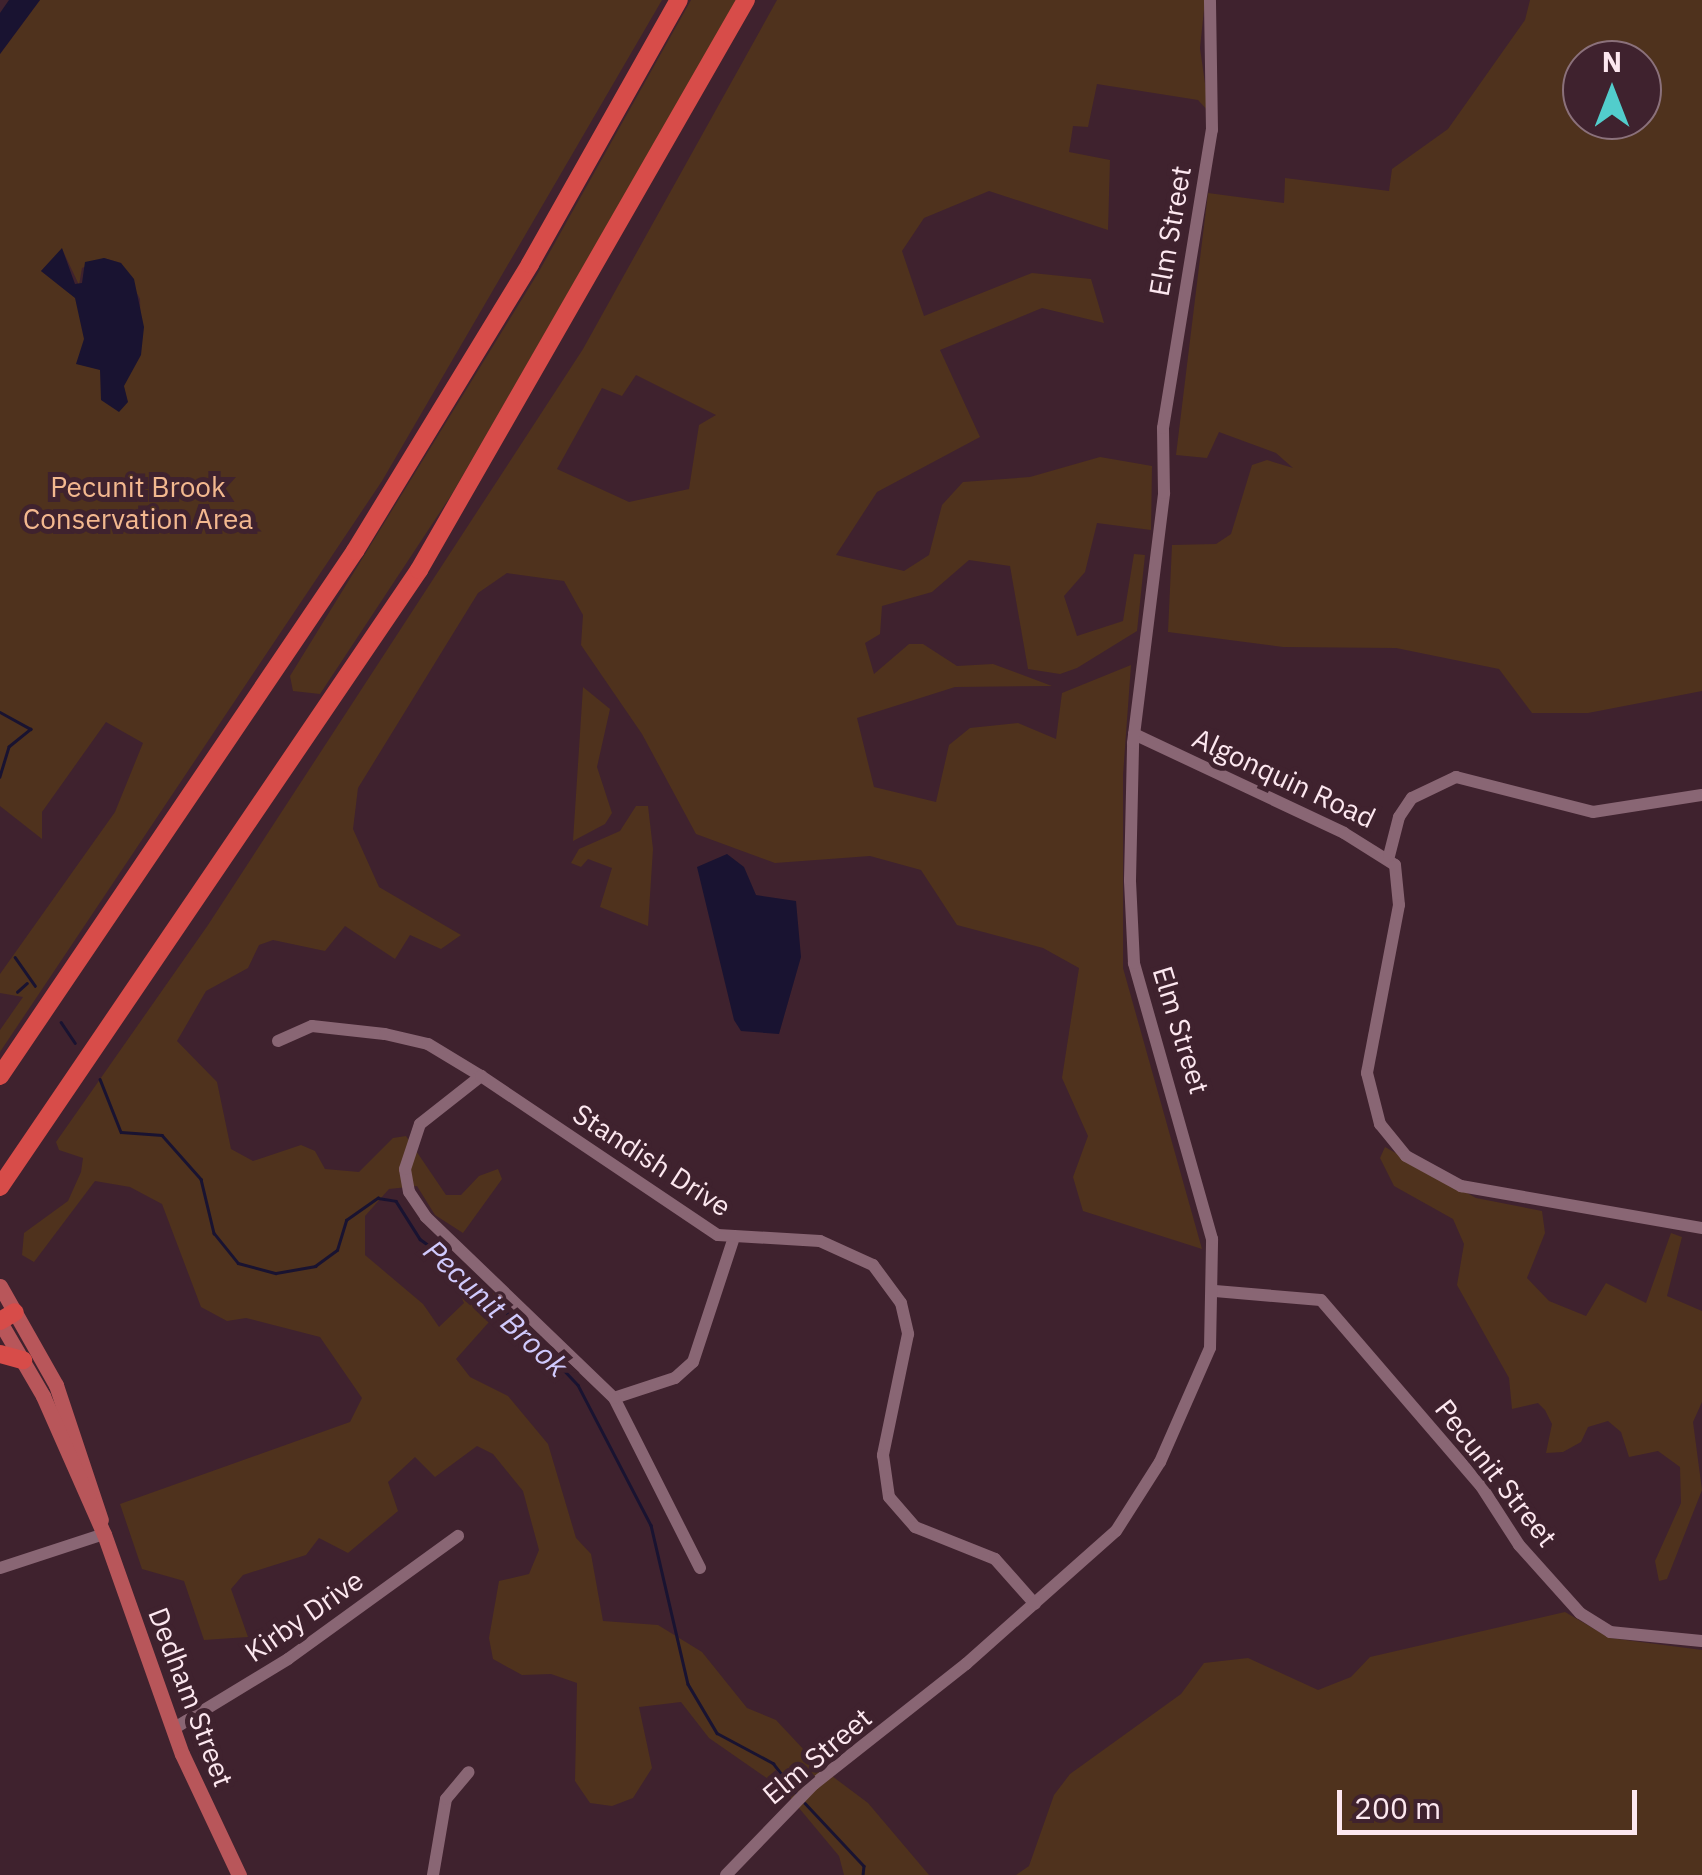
<!DOCTYPE html>
<style>
body{margin:0}
#map{position:relative;width:1702px;height:1875px;overflow:hidden;background:#3f222e;font-family:"IBM Plex Sans",sans-serif}
div>[style]{position:absolute}
[style*='--x']{left:calc(var(--x)*1px);top:calc(var(--y)*1px);width:calc(var(--w)*1px);rotate:calc(var(--a)*1deg)}
.green>*{inset:0;background:#4f321d}
.water>*{inset:0;background:#191331}
.stream>*{height:2.5px;margin:-1.25px;padding:0 1.25px;transform-origin:1.25px;border-radius:1.25px;background:#191331}
.minor>*{height:12px;margin:-6px;padding:0 6px;transform-origin:6px;border-radius:6px;background:#896674}
.major>*{height:15px;margin:-7.5px;padding:0 7.5px;transform-origin:7.5px;border-radius:7.5px;background:#b8565a}
.highway>*{height:18px;margin:-9px;padding:0 9px;transform-origin:9px;border-radius:9px;background:#d74c49}
span{translate:-50% -50%;white-space:nowrap;text-align:center;line-height:1.15;-webkit-text-stroke:10px #3f222e;paint-order:stroke}
.street-label{font-size:28px;color:#fce7ef}
.park-label{font-size:28px;color:#f3b88f}
.water-label{font-size:30px;color:#d0cafd;font-style:italic}
.north{position:absolute;left:1562px;top:40px;width:100px;height:100px;box-sizing:border-box;background:#3f222e;border:2px solid #8b717b;border-radius:50%;rotate:0deg;font-size:28px;font-weight:700;line-height:40px;text-align:center;color:#fce7ef}
.north::after{content:'';display:block;margin:auto;width:35px;height:45px;background:#52cdcc;clip-path:polygon(50% 0,100% 100%,50% 72%,0 100%)}
.scale{position:absolute;left:1337px;top:1790px;width:300px;height:45px;box-sizing:border-box;border:5px solid #fce7ef;border-top:0;padding-left:12px;font-size:30px;line-height:35px;white-space:nowrap;color:#fce7ef;-webkit-text-stroke:8px #3f222e;paint-order:stroke}
</style>
<div id="map">
<div class="green">
<i style="clip-path:polygon(evenodd,40px 0,662px 0,382px 481px,0 1052px,0 1030px,23px 997px,0 993px,0 974px,115px 812px,143px 743px,106px 722px,42px 812px,42px 839px,0 806px,0 54px,40px 0,62px 249px,79px 285px,82px 268px,104px 258px,121px 263px,140px 299px,141px 349px,41px 271px,62px 249px)"></i>
<i style="clip-path:polygon(691px 0,737px 0,452px 494px,320px 694px,293px 691px,290px 676px,538px 273px)"></i>
<i style="clip-path:polygon(evenodd,777px 0,1205px 0,1200px 48px,1209px 112px,1198px 100px,1097px 84px,1088px 127px,1073px 126px,1069px 152px,1110px 160px,1108px 230px,989px 191px,924px 218px,902px 251px,924px 316px,1032px 273px,1091px 279px,1104px 323px,1042px 308px,940px 350px,980px 437px,877px 492px,836px 555px,904px 571px,929px 555px,942px 505px,963px 482px,1030px 477px,1100px 457px,1152px 466px,1151px 530px,1097px 523px,1085px 572px,1064px 596px,1077px 636px,1123px 621px,1134px 554px,1145px 555px,1137px 631px,1077px 668px,1060px 674px,1028px 669px,1010px 566px,969px 560px,932px 592px,882px 606px,880px 634px,865px 643px,874px 674px,909px 644px,923px 644px,957px 666px,993px 664px,1052px 686px,955px 687px,857px 718px,874px 787px,936px 802px,949px 745px,970px 728px,1018px 723px,1056px 739px,1062px 693px,1131px 665px,1123px 775px,1123px 968px,1202px 1249px,1083px 1211px,1073px 1177px,1088px 1136px,1062px 1078px,1079px 968px,1043px 948px,957px 925px,921px 870px,870px 856px,775px 863px,696px 834px,642px 734px,581px 645px,583px 615px,564px 581px,507px 573px,478px 593px,358px 788px,353px 829px,379px 887px,461px 935px,441px 949px,410px 935px,395px 959px,345px 926px,325px 951px,273px 940px,259px 945px,248px 968px,206px 991px,177px 1041px,217px 1082px,231px 1149px,253px 1161px,301px 1145px,315px 1151px,325px 1169px,359px 1172px,393px 1138px,406px 1136px,446px 1195px,461px 1195px,479px 1176px,498px 1169px,502px 1179px,463px 1233px,435px 1215px,417px 1186px,389px 1189px,365px 1216px,365px 1255px,423px 1304px,439px 1327px,464px 1303px,455px 1284px,470px 1272px,505px 1304px,456px 1359px,470px 1377px,508px 1396px,548px 1444px,576px 1538px,591px 1554px,603px 1621px,658px 1625px,702px 1652px,747px 1708px,776px 1720px,820px 1767px,868px 1803px,929px 1875px,844px 1875px,839px 1856px,784px 1790px,709px 1738px,681px 1702px,639px 1707px,652px 1768px,633px 1798px,612px 1806px,590px 1803px,575px 1781px,577px 1683px,551px 1674px,522px 1675px,493px 1659px,489px 1638px,499px 1581px,529px 1574px,539px 1550px,523px 1491px,493px 1454px,477px 1446px,435px 1477px,415px 1457px,388px 1482px,398px 1511px,348px 1553px,319px 1538px,306px 1555px,243px 1575px,231px 1589px,248px 1637px,204px 1640px,184px 1581px,142px 1569px,120px 1504px,350px 1422px,362px 1398px,320px 1337px,246px 1318px,227px 1321px,201px 1307px,162px 1204px,130px 1187px,95px 1181px,34px 1262px,22px 1255px,24px 1233px,68px 1201px,81px 1172px,83px 1158px,59px 1150px,56px 1142px,208px 925px,583px 349px,777px 0,636px 375px,716px 415px,699px 425px,689px 489px,629px 502px,557px 469px,602px 388px,622px 396px,636px 375px)"></i>
<i style="clip-path:polygon(evenodd,1530px 0,1702px 0,1702px 691px,1588px 713px,1532px 713px,1499px 669px,1396px 648px,1283px 647px,1168px 632px,1172px 545px,1216px 544px,1231px 534px,1252px 465px,1267px 460px,1293px 468px,1276px 453px,1219px 432px,1207px 458px,1176px 455px,1208px 193px,1284px 203px,1285px 178px,1389px 191px,1392px 169px,1448px 129px,1525px 20px,1530px 0,1582px 60px,1642px 60px,1642px 120px,1582px 120px,1582px 60px)"></i>
<i style="clip-path:polygon(583px 687px,610px 709px,597px 767px,612px 813px,605px 824px,573px 841px)"></i>
<i style="clip-path:polygon(636px 806px,648px 806px,653px 849px,648px 926px,600px 907px,612px 868px,588px 859px,581px 867px,571px 863px,579px 849px,620px 831px)"></i>
<i style="clip-path:polygon(1385px 1147px,1476px 1198px,1542px 1211px,1545px 1233px,1527px 1278px,1549px 1301px,1586px 1316px,1606px 1283px,1646px 1303px,1671px 1233px,1682px 1237px,1667px 1296px,1702px 1311px,1702px 1402px,1693px 1422px,1702px 1490px,1667px 1579px,1659px 1581px,1655px 1561px,1681px 1503px,1680px 1467px,1658px 1451px,1629px 1457px,1621px 1432px,1608px 1421px,1588px 1427px,1581px 1442px,1563px 1452px,1546px 1453px,1552px 1424px,1545px 1410px,1538px 1403px,1512px 1409px,1509px 1378px,1457px 1285px,1464px 1244px,1453px 1219px,1394px 1186px,1380px 1158px)"></i>
<i style="clip-path:polygon(1565px 1612px,1610px 1638px,1702px 1650px,1702px 1875px,1016px 1875px,1029px 1866px,1054px 1795px,1070px 1774px,1181px 1694px,1204px 1663px,1248px 1658px,1318px 1690px,1351px 1677px,1370px 1657px)"></i>
</div>
<div class="water">
<i style="clip-path:polygon(9px 0,40px 0,0 54px,0 13px)"></i>
<i style="clip-path:polygon(62px 248px,75px 284px,82px 283px,85px 262px,104px 258px,121px 263px,134px 279px,144px 327px,141px 355px,124px 386px,128px 402px,119px 412px,101px 400px,100px 370px,76px 364px,84px 339px,75px 298px,41px 271px)"></i>
<i style="clip-path:polygon(727px 854px,744px 867px,756px 895px,796px 901px,801px 957px,779px 1034px,741px 1031px,734px 1020px,697px 867px)"></i>
</div>
<div class="stream">
<i style="--x:0;--y:712;--w:35;--a:29"></i>
<i style="--x:31;--y:729;--w:28;--a:141"></i>
<i style="--x:9;--y:747;--w:31;--a:107"></i>
<i style="--x:15;--y:957;--w:35;--a:55"></i>
<i style="--x:17;--y:992;--w:13;--a:-42"></i>
<i style="--x:61;--y:1022;--w:25;--a:56"></i>
<i style="--x:100;--y:1079;--w:57;--a:68.4"></i>
<i style="--x:121;--y:1132;--w:41;--a:4.2"></i>
<i style="--x:162;--y:1135;--w:59;--a:48.4"></i>
<i style="--x:201;--y:1179;--w:56;--a:76.5"></i>
<i style="--x:214;--y:1233;--w:38;--a:51"></i>
<i style="--x:238;--y:1263;--w:39;--a:15"></i>
<i style="--x:276;--y:1273;--w:40;--a:-10"></i>
<i style="--x:315;--y:1266;--w:27;--a:-36"></i>
<i style="--x:337;--y:1250;--w:31;--a:-73"></i>
<i style="--x:346;--y:1220;--w:39;--a:-35"></i>
<i style="--x:378;--y:1198;--w:18;--a:9"></i>
<i style="--x:396;--y:1201;--w:45;--a:57.7"></i>
<i style="--x:420;--y:1239;--w:53;--a:35.8"></i>
<i style="--x:463;--y:1270;--w:112;--a:44.3"></i>
<i style="--x:543;--y:1348;--w:51;--a:46.6"></i>
<i style="--x:578;--y:1385;--w:158;--a:62.5"></i>
<i style="--x:651;--y:1525;--w:163;--a:76.9"></i>
<i style="--x:688;--y:1684;--w:57;--a:59.4"></i>
<i style="--x:717;--y:1733;--w:64;--a:28.2"></i>
<i style="--x:773;--y:1763;--w:37;--a:52"></i>
<i style="--x:805;--y:1803;--w:86;--a:46.9"></i>
<i style="--x:864;--y:1866;--w:9;--a:96"></i>
</div>
<div class="minor">
<i style="--x:1134;--y:734;--w:232;--a:25.2"></i>
<i style="--x:1344;--y:833;--w:60;--a:32.1"></i>
<i style="--x:1395;--y:865;--w:40;--a:84.3"></i>
<i style="--x:1399;--y:905;--w:171;--a:100.8"></i>
<i style="--x:1367;--y:1073;--w:53;--a:75.7"></i>
<i style="--x:1380;--y:1124;--w:41;--a:50.9"></i>
<i style="--x:1406;--y:1156;--w:63;--a:28.6"></i>
<i style="--x:1461;--y:1186;--w:245;--a:9.9"></i>
<i style="--x:1389;--y:856;--w:40;--a:-75.6"></i>
<i style="--x:1399;--y:817;--w:23;--a:-56"></i>
<i style="--x:1412;--y:798;--w:49;--a:-25.5"></i>
<i style="--x:1456;--y:777;--w:141;--a:14.3"></i>
<i style="--x:1593;--y:812;--w:110;--a:-8.9"></i>
<i style="--x:278;--y:1041;--w:37;--a:-24"></i>
<i style="--x:312;--y:1026;--w:73;--a:6.3"></i>
<i style="--x:385;--y:1034;--w:44;--a:13.1"></i>
<i style="--x:428;--y:1044;--w:62;--a:31.1"></i>
<i style="--x:1215;--y:1291;--w:106;--a:4.9"></i>
<i style="--x:1321;--y:1300;--w:245;--a:49.3"></i>
<i style="--x:1481;--y:1486;--w:70;--a:57.2"></i>
<i style="--x:1519;--y:1545;--w:91;--a:48.1"></i>
<i style="--x:1580;--y:1613;--w:36;--a:32"></i>
<i style="--x:1610;--y:1632;--w:92;--a:5.6"></i>
<i style="--x:614;--y:1398;--w:64;--a:-18.2"></i>
<i style="--x:675;--y:1378;--w:24;--a:-42"></i>
<i style="--x:693;--y:1362;--w:128;--a:-71.8"></i>
<i style="--x:0;--y:1568;--w:109;--a:-18.1"></i>
<i style="--x:700;--y:1568;--w:191;--a:-116.8"></i>
<i style="--x:614;--y:1398;--w:261;--a:-136.1"></i>
<i style="--x:426;--y:1217;--w:30;--a:-124"></i>
<i style="--x:409;--y:1192;--w:23;--a:-100"></i>
<i style="--x:405;--y:1169;--w:47;--a:-71.6"></i>
<i style="--x:420;--y:1124;--w:78;--a:-38.2"></i>
<i style="--x:481;--y:1076;--w:285;--a:33.9"></i>
<i style="--x:718;--y:1235;--w:102;--a:3.4"></i>
<i style="--x:820;--y:1241;--w:58;--a:24.4"></i>
<i style="--x:873;--y:1265;--w:47;--a:53.6"></i>
<i style="--x:901;--y:1303;--w:32;--a:77"></i>
<i style="--x:908;--y:1334;--w:124;--a:101.7"></i>
<i style="--x:883;--y:1455;--w:42;--a:81.9"></i>
<i style="--x:889;--y:1497;--w:40;--a:49"></i>
<i style="--x:915;--y:1527;--w:86;--a:21.8"></i>
<i style="--x:995;--y:1559;--w:60;--a:48.4"></i>
<i style="--x:173;--y:1729;--w:135;--a:-31.3"></i>
<i style="--x:288;--y:1659;--w:210;--a:-35.9"></i>
<i style="--x:433;--y:1875;--w:77;--a:-80.3"></i>
<i style="--x:446;--y:1799;--w:35;--a:-50"></i>
<i style="--x:726;--y:1875;--w:127;--a:-46"></i>
<i style="--x:814;--y:1784;--w:194;--a:-38.3"></i>
<i style="--x:966;--y:1664;--w:200;--a:-41.6"></i>
<i style="--x:1116;--y:1531;--w:82;--a:-57.5"></i>
<i style="--x:1160;--y:1462;--w:124;--a:-66.3"></i>
<i style="--x:1210;--y:1348;--w:109;--a:-88.9"></i>
<i style="--x:1212;--y:1239;--w:287;--a:-105.8"></i>
<i style="--x:1134;--y:963;--w:83;--a:-92.8"></i>
<i style="--x:1130;--y:880;--w:137;--a:-88.7"></i>
<i style="--x:1133;--y:743;--w:252;--a:-82.9"></i>
<i style="--x:1164;--y:493;--w:65;--a:-90.9"></i>
<i style="--x:1163;--y:428;--w:302;--a:-80.7"></i>
<i style="--x:1212;--y:130;--w:130;--a:-90.9"></i>
</div>
<div class="major">
<i style="--x:0;--y:1286;--w:114;--a:60.5"></i>
<i style="--x:56;--y:1385;--w:142;--a:71.6"></i>
<i style="--x:0;--y:1322;--w:86;--a:59.8"></i>
<i style="--x:43;--y:1396;--w:151;--a:66.2"></i>
<i style="--x:104;--y:1534;--w:233;--a:70.5"></i>
<i style="--x:182;--y:1754;--w:134;--a:64.8"></i>
</div>
<div class="highway">
<i style="--x:0;--y:1076;--w:634;--a:-55.93"></i>
<i style="--x:355;--y:551;--w:336;--a:-58.6"></i>
<i style="--x:530;--y:264;--w:303;--a:-60.6"></i>
<i style="--x:0;--y:1187;--w:746;--a:-55.82"></i>
<i style="--x:419;--y:570;--w:657;--a:-60.16"></i>
<i style="--x:0;--y:1321;--w:17;--a:-31"></i>
<i style="--x:0;--y:1354;--w:24;--a:15"></i>
</div>
<div class="street-label">
<span style="left:1170px;top:231px;rotate:-80deg">Elm Street</span>
<span style="left:1284px;top:778px;rotate:25deg">Algonquin Road</span>
<span style="left:1181px;top:1030px;rotate:73deg">Elm Street</span>
<span style="left:652px;top:1160px;rotate:33deg">Standish Drive</span>
<span style="left:1496px;top:1473px;rotate:52deg">Pecunit Street</span>
<span style="left:304px;top:1616px;rotate:-35deg">Kirby Drive</span>
<span style="left:191px;top:1697px;rotate:69deg">Dedham Street</span>
<span style="left:817px;top:1756px;rotate:-40deg">Elm Street</span>
</div>
<div class="park-label">
<span style="left:138px;top:503px">Pecunit Brook<br>Conservation Area</span>
</div>
<div class="water-label">
<span style="left:496px;top:1308px;rotate:43deg">Pecunit Brook</span>
</div>
<div class="north">N</div>
<div class="scale">200 m</div>
</div>
